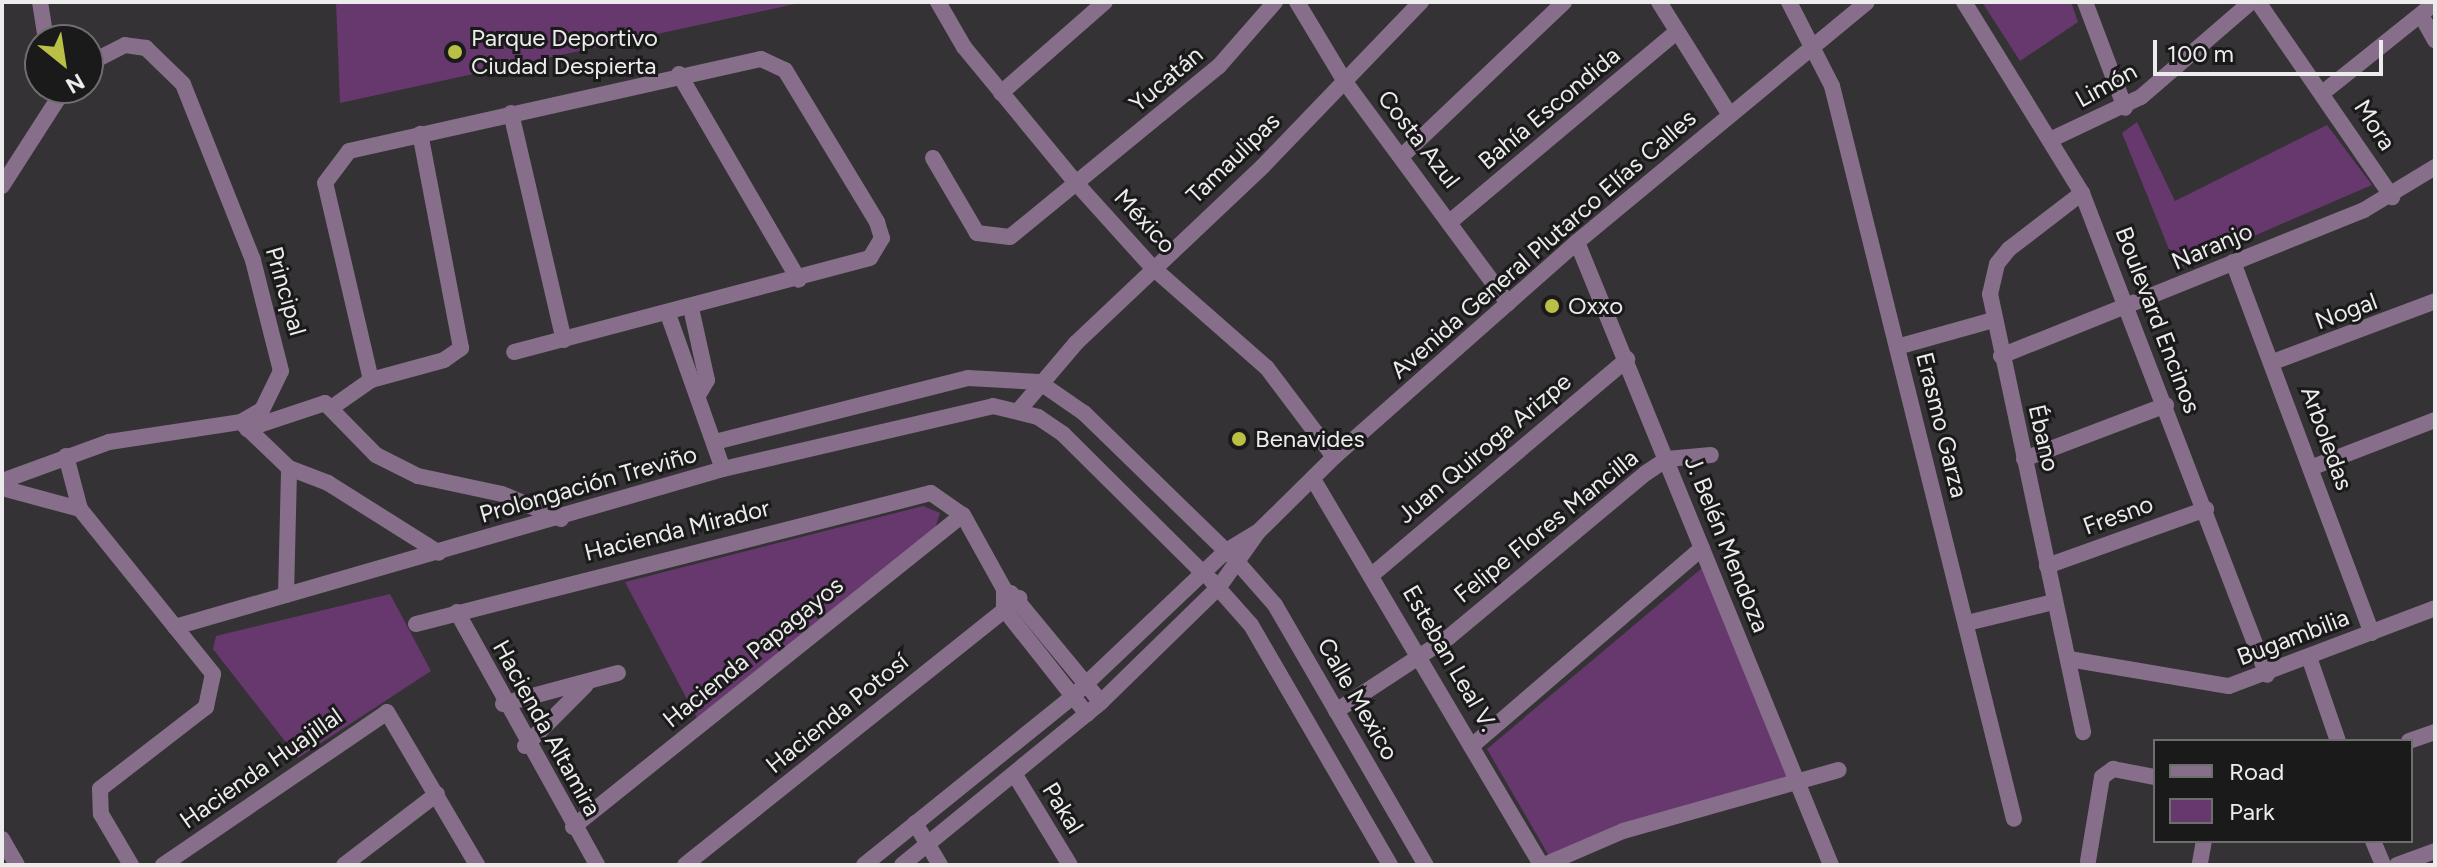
<!DOCTYPE html>
<meta charset="utf-8">
<style>
body{margin:0}
#map{position:relative;width:2437px;height:867px;overflow:hidden;background:#343234;font-family:Figtree,sans-serif}
div>[style]{position:absolute}
[style*='--x']{left:calc(var(--x)*1px);top:calc(var(--y)*1px);width:calc(var(--w)*1px);rotate:calc(var(--a)*1deg)}
.green>*{inset:0;background:#67386e}
.minor>*{height:16px;margin:-8px;padding:0 8px;transform-origin:8px;border-radius:8px;background:#876e8b}
.tertiary>*{height:16px;margin:-8px;padding:0 8px;transform-origin:8px;border-radius:8px;background:#876e8b}
.dots>*{width:22px;height:22px;translate:-50% -50%;box-sizing:border-box;border:4px solid #1b1a1b;border-radius:50%}
span{translate:-50% -50%;white-space:nowrap;text-align:center;line-height:1.15;-webkit-text-stroke:6px #1b1a1b;paint-order:stroke}
.poi-label{font-size:24px;color:#edeced}
.left{translate:0 -50%;text-align:left}
.street-label{font-size:24px;color:#edeced}
.frame{position:absolute;inset:0;border:4px solid #edeced;pointer-events:none}
.legend{position:absolute;left:2153px;top:739px;width:260px;height:104px;box-sizing:border-box;background:#1b1a1b;border:2px solid #6f6e6f;margin:0;padding:10px 14px;list-style:none;font-size:24px;color:#edeced}
.legend li{display:flex;align-items:center;gap:16px;height:40px}
.legend b{width:40px;border:2px solid #6f6e6f}
.north{position:absolute;left:24px;top:24px;width:80px;height:80px;box-sizing:border-box;background:#1b1a1b;border:2px solid #6f6e6f;border-radius:50%;rotate:150deg;font-size:22px;font-weight:700;line-height:32px;text-align:center;color:#edeced}
.north::after{content:'';display:block;margin:auto;width:28px;height:36px;background:#bac045;clip-path:polygon(50% 0,100% 100%,50% 72%,0 100%)}
.scale{position:absolute;left:2153px;top:40px;width:230px;height:36px;box-sizing:border-box;border:4px solid #edeced;border-top:0;padding-left:10px;font-size:24px;line-height:28px;white-space:nowrap;color:#edeced;-webkit-text-stroke:6px #1b1a1b;paint-order:stroke}
</style>
<div id="map">
<div class="green">
<i style="clip-path:polygon(336px 2px,804px 2px,340px 103px)"></i>
<i style="clip-path:polygon(1982px 2px,2071px 2px,2078px 22px,2020px 61px)"></i>
<i style="clip-path:polygon(2137px 122px,2175px 201px,2327px 125px,2372px 185px,2177px 269px,2122px 133px)"></i>
<i style="clip-path:polygon(923px 506px,940px 513px,935px 528px,697px 718px,625px 582px)"></i>
<i style="clip-path:polygon(1702px 568px,1788px 779px,1549px 856px,1487px 749px)"></i>
<i style="clip-path:polygon(390px 594px,431px 671px,298px 758px,213px 649px,216px 636px)"></i>
</div>
<div class="minor">
<i style="--x:40;--y:2;--w:38;--a:81"></i>
<i style="--x:938;--y:2;--w:52;--a:60"></i>
<i style="--x:964;--y:47;--w:178;--a:50.5"></i>
<i style="--x:1077;--y:184;--w:112;--a:47.9"></i>
<i style="--x:1152;--y:267;--w:153;--a:41.3"></i>
<i style="--x:1267;--y:368;--w:111;--a:53"></i>
<i style="--x:1297;--y:2;--w:93;--a:59"></i>
<i style="--x:1345;--y:82;--w:275;--a:53.6"></i>
<i style="--x:1659;--y:2;--w:133;--a:57.9"></i>
<i style="--x:1789;--y:2;--w:94;--a:62.9"></i>
<i style="--x:1832;--y:86;--w:755;--a:76.06"></i>
<i style="--x:1964;--y:2;--w:225;--a:58.3"></i>
<i style="--x:2082;--y:193;--w:516;--a:69"></i>
<i style="--x:2085;--y:2;--w:113;--a:69.3"></i>
<i style="--x:2258;--y:2;--w:237;--a:55.5"></i>
<i style="--x:2421;--y:15;--w:29;--a:61"></i>
<i style="--x:679;--y:74;--w:238;--a:59.8"></i>
<i style="--x:2325;--y:91;--w:141;--a:-38.7"></i>
<i style="--x:1001;--y:93;--w:138;--a:-41.2"></i>
<i style="--x:511;--y:113;--w:233;--a:76.9"></i>
<i style="--x:2052;--y:139;--w:98;--a:-25.3"></i>
<i style="--x:2141;--y:97;--w:145;--a:-40.8"></i>
<i style="--x:1403;--y:155;--w:222;--a:-43.5"></i>
<i style="--x:933;--y:158;--w:87;--a:59.6"></i>
<i style="--x:977;--y:233;--w:33;--a:7"></i>
<i style="--x:1010;--y:237;--w:270;--a:-39.3"></i>
<i style="--x:1219;--y:66;--w:85;--a:-48.8"></i>
<i style="--x:2;--y:186;--w:117;--a:-57.3"></i>
<i style="--x:2082;--y:193;--w:92;--a:142.5"></i>
<i style="--x:2009;--y:249;--w:19;--a:129"></i>
<i style="--x:1997;--y:264;--w:31;--a:103"></i>
<i style="--x:1990;--y:294;--w:448;--a:78"></i>
<i style="--x:1451;--y:221;--w:294;--a:-40"></i>
<i style="--x:1577;--y:242;--w:673;--a:67.82"></i>
<i style="--x:2233;--y:262;--w:396;--a:69.5"></i>
<i style="--x:691;--y:308;--w:74;--a:77.5"></i>
<i style="--x:707;--y:380;--w:16;--a:120"></i>
<i style="--x:668;--y:314;--w:164;--a:70.5"></i>
<i style="--x:1897;--y:347;--w:100;--a:-15.7"></i>
<i style="--x:2001;--y:356;--w:391;--a:-21.9"></i>
<i style="--x:2364;--y:210;--w:83;--a:-31.2"></i>
<i style="--x:2273;--y:362;--w:173;--a:-20.6"></i>
<i style="--x:371;--y:380;--w:202;--a:-103.1"></i>
<i style="--x:325;--y:183;--w:40;--a:-53"></i>
<i style="--x:349;--y:151;--w:422;--a:-12.6"></i>
<i style="--x:761;--y:59;--w:26;--a:25"></i>
<i style="--x:785;--y:70;--w:178;--a:58.8"></i>
<i style="--x:877;--y:222;--w:17;--a:73"></i>
<i style="--x:882;--y:238;--w:23;--a:121"></i>
<i style="--x:870;--y:258;--w:368;--a:165.2"></i>
<i style="--x:334;--y:406;--w:45;--a:-35.1"></i>
<i style="--x:371;--y:380;--w:76;--a:-15.3"></i>
<i style="--x:444;--y:360;--w:21;--a:-35"></i>
<i style="--x:461;--y:348;--w:218;--a:-100.8"></i>
<i style="--x:1019;--y:410;--w:88;--a:-49.6"></i>
<i style="--x:1076;--y:343;--w:257;--a:-43.4"></i>
<i style="--x:1263;--y:166;--w:228;--a:-46.1"></i>
<i style="--x:242;--y:423;--w:65;--a:43.8"></i>
<i style="--x:289;--y:468;--w:42;--a:21"></i>
<i style="--x:328;--y:483;--w:131;--a:32.2"></i>
<i style="--x:247;--y:429;--w:82;--a:-18.4"></i>
<i style="--x:325;--y:403;--w:73;--a:45.6"></i>
<i style="--x:376;--y:455;--w:47;--a:26.6"></i>
<i style="--x:418;--y:476;--w:86;--a:12.1"></i>
<i style="--x:502;--y:494;--w:64;--a:23"></i>
<i style="--x:715;--y:442;--w:261;--a:-14.2"></i>
<i style="--x:968;--y:378;--w:71;--a:3.2"></i>
<i style="--x:1039;--y:382;--w:55;--a:34.6"></i>
<i style="--x:1084;--y:413;--w:198;--a:44.2"></i>
<i style="--x:66;--y:456;--w:55;--a:75.2"></i>
<i style="--x:80;--y:509;--w:212;--a:51.1"></i>
<i style="--x:213;--y:674;--w:34;--a:102"></i>
<i style="--x:206;--y:707;--w:134;--a:142.3"></i>
<i style="--x:100;--y:789;--w:25;--a:88"></i>
<i style="--x:101;--y:814;--w:59;--a:59.5"></i>
<i style="--x:2024;--y:459;--w:152;--a:-20.8"></i>
<i style="--x:2313;--y:467;--w:131;--a:-21.1"></i>
<i style="--x:1313;--y:479;--w:448;--a:59.4"></i>
<i style="--x:2;--y:481;--w:114;--a:-20"></i>
<i style="--x:109;--y:442;--w:134;--a:-8.6"></i>
<i style="--x:241;--y:422;--w:24;--a:-30"></i>
<i style="--x:262;--y:410;--w:43;--a:-64"></i>
<i style="--x:281;--y:371;--w:114;--a:-104.2"></i>
<i style="--x:253;--y:260;--w:189;--a:-111.7"></i>
<i style="--x:183;--y:84;--w:52;--a:-135.8"></i>
<i style="--x:146;--y:48;--w:21;--a:-172"></i>
<i style="--x:125;--y:45;--w:42;--a:152.8"></i>
<i style="--x:2;--y:488;--w:81;--a:15.1"></i>
<i style="--x:2047;--y:566;--w:169;--a:-19.7"></i>
<i style="--x:1373;--y:574;--w:333;--a:-40.2"></i>
<i style="--x:1011;--y:593;--w:141;--a:50.5"></i>
<i style="--x:286;--y:595;--w:127;--a:-88.6"></i>
<i style="--x:457;--y:612;--w:289;--a:61"></i>
<i style="--x:1967;--y:623;--w:89;--a:-13.6"></i>
<i style="--x:416;--y:624;--w:531;--a:-14.27"></i>
<i style="--x:931;--y:493;--w:39;--a:35"></i>
<i style="--x:963;--y:515;--w:85;--a:61"></i>
<i style="--x:1004;--y:589;--w:20;--a:90"></i>
<i style="--x:1004;--y:609;--w:134;--a:51.7"></i>
<i style="--x:175;--y:627;--w:570;--a:-16.08"></i>
<i style="--x:723;--y:469;--w:277;--a:-13.1"></i>
<i style="--x:993;--y:406;--w:46;--a:13.7"></i>
<i style="--x:1038;--y:417;--w:30;--a:34"></i>
<i style="--x:1063;--y:434;--w:196;--a:44.8"></i>
<i style="--x:2309;--y:657;--w:89;--a:71"></i>
<i style="--x:2069;--y:659;--w:162;--a:9.6"></i>
<i style="--x:2229;--y:686;--w:220;--a:-20.7"></i>
<i style="--x:503;--y:704;--w:119;--a:-15.1"></i>
<i style="--x:1336;--y:711;--w:135;--a:-33.2"></i>
<i style="--x:1449;--y:637;--w:256;--a:-39.8"></i>
<i style="--x:1646;--y:473;--w:25;--a:-34"></i>
<i style="--x:1667;--y:459;--w:44;--a:-5.2"></i>
<i style="--x:2409;--y:741;--w:28;--a:-19"></i>
<i style="--x:1473;--y:745;--w:302;--a:-40.7"></i>
<i style="--x:525;--y:746;--w:86;--a:-45"></i>
<i style="--x:1015;--y:775;--w:105;--a:58.6"></i>
<i style="--x:915;--y:823;--w:49;--a:59.2"></i>
<i style="--x:573;--y:827;--w:499;--a:-38.7"></i>
<i style="--x:2;--y:839;--w:30;--a:60"></i>
<i style="--x:2373;--y:841;--w:26;--a:67"></i>
<i style="--x:2088;--y:861;--w:85;--a:-80.5"></i>
<i style="--x:2102;--y:777;--w:14;--a:-36"></i>
<i style="--x:2113;--y:769;--w:43;--a:10.8"></i>
<i style="--x:2200;--y:863;--w:22;--a:-80"></i>
<i style="--x:163;--y:865;--w:271;--a:-34.3"></i>
<i style="--x:387;--y:712;--w:178;--a:59.5"></i>
<i style="--x:344;--y:865;--w:117;--a:-37.4"></i>
<i style="--x:685;--y:865;--w:428;--a:-38.6"></i>
<i style="--x:1544;--y:865;--w:86;--a:-23.3"></i>
<i style="--x:1623;--y:831;--w:224;--a:-15.8"></i>
<i style="--x:2397;--y:865;--w:40;--a:-20.2"></i>
</div>
<div class="tertiary">
<i style="--x:1232;--y:556;--w:65;--a:48.7"></i>
<i style="--x:1275;--y:605;--w:301;--a:59.9"></i>
<i style="--x:1211;--y:580;--w:60;--a:48.4"></i>
<i style="--x:1251;--y:625;--w:277;--a:59.9"></i>
<i style="--x:864;--y:865;--w:266;--a:-38.9"></i>
<i style="--x:1071;--y:698;--w:214;--a:-43.5"></i>
<i style="--x:1226;--y:551;--w:35;--a:-31"></i>
<i style="--x:902;--y:865;--w:257;--a:-39.3"></i>
<i style="--x:1101;--y:702;--w:165;--a:-44.3"></i>
<i style="--x:1219;--y:587;--w:67;--a:-54.7"></i>
<i style="--x:1258;--y:532;--w:107;--a:-44.6"></i>
<i style="--x:1334;--y:457;--w:324;--a:-41.5"></i>
<i style="--x:1577;--y:242;--w:376;--a:-39.6"></i>
</div>
<div class="dots">
<i style="left:455px;top:52px;background:#bac045"></i>
<i style="left:1552px;top:306px;background:#bac045"></i>
<i style="left:1239px;top:439px;background:#bac045"></i>
</div>
<div class="poi-label">
<span class="left" style="left:471px;top:52px">Parque Deportivo<br>Ciudad Despierta</span>
<span class="left" style="left:1568px;top:306px">Oxxo</span>
<span class="left" style="left:1255px;top:439px">Benavides</span>
</div>
<div class="street-label">
<span style="left:1166px;top:79px;rotate:-40deg">Yucatán</span>
<span style="left:2106px;top:85px;rotate:-29deg">Limón</span>
<span style="left:1549px;top:108px;rotate:-40deg">Bahía Escondida</span>
<span style="left:2375px;top:125px;rotate:57deg">Mora</span>
<span style="left:1419px;top:139px;rotate:52deg">Costa Azul</span>
<span style="left:1233px;top:158px;rotate:-44deg">Tamaulipas</span>
<span style="left:1145px;top:221px;rotate:47deg">México</span>
<span style="left:1543px;top:244px;rotate:-41deg">Avenida General Plutarco Elías Calles</span>
<span style="left:2212px;top:246px;rotate:-23deg">Naranjo</span>
<span style="left:286px;top:291px;rotate:74deg">Principal</span>
<span style="left:2346px;top:311px;rotate:-20deg">Nogal</span>
<span style="left:2158px;top:320px;rotate:69deg">Boulevard Encinos</span>
<span style="left:1942px;top:425px;rotate:76deg">Erasmo Garza</span>
<span style="left:2044px;top:438px;rotate:77deg">Ébano</span>
<span style="left:2327px;top:438px;rotate:70deg">Arboledas</span>
<span style="left:1484px;top:448px;rotate:-40deg">Juan Quiroga Arizpe</span>
<span style="left:588px;top:484px;rotate:-16deg">Prolongación Treviño</span>
<span style="left:2118px;top:515px;rotate:-20deg">Fresno</span>
<span style="left:1546px;top:526px;rotate:-39deg">Felipe Flores Mancilla</span>
<span style="left:677px;top:530px;rotate:-14deg">Hacienda Mirador</span>
<span style="left:1727px;top:544px;rotate:68deg">J. Belén Mendoza</span>
<span style="left:2293px;top:637px;rotate:-21deg">Bugambilia</span>
<span style="left:753px;top:652px;rotate:-39deg">Hacienda Papagayos</span>
<span style="left:1450px;top:658px;rotate:60deg">Esteban Leal V.</span>
<span style="left:1358px;top:699px;rotate:60deg">Calle Mexico</span>
<span style="left:837px;top:713px;rotate:-39deg">Hacienda Potosí</span>
<span style="left:547px;top:728px;rotate:61deg">Hacienda Altamira</span>
<span style="left:261px;top:768px;rotate:-35deg">Hacienda Huajillal</span>
<span style="left:1063px;top:808px;rotate:58deg">Pakal</span>
</div>
<div class="frame"></div>
<ul class="legend">
<li><b style="height:10px;background:#876e8b"></b>Road</li>
<li><b style="height:22px;background:#67386e"></b>Park</li>
</ul>
<div class="north">N</div>
<div class="scale">100 m</div>
</div>
